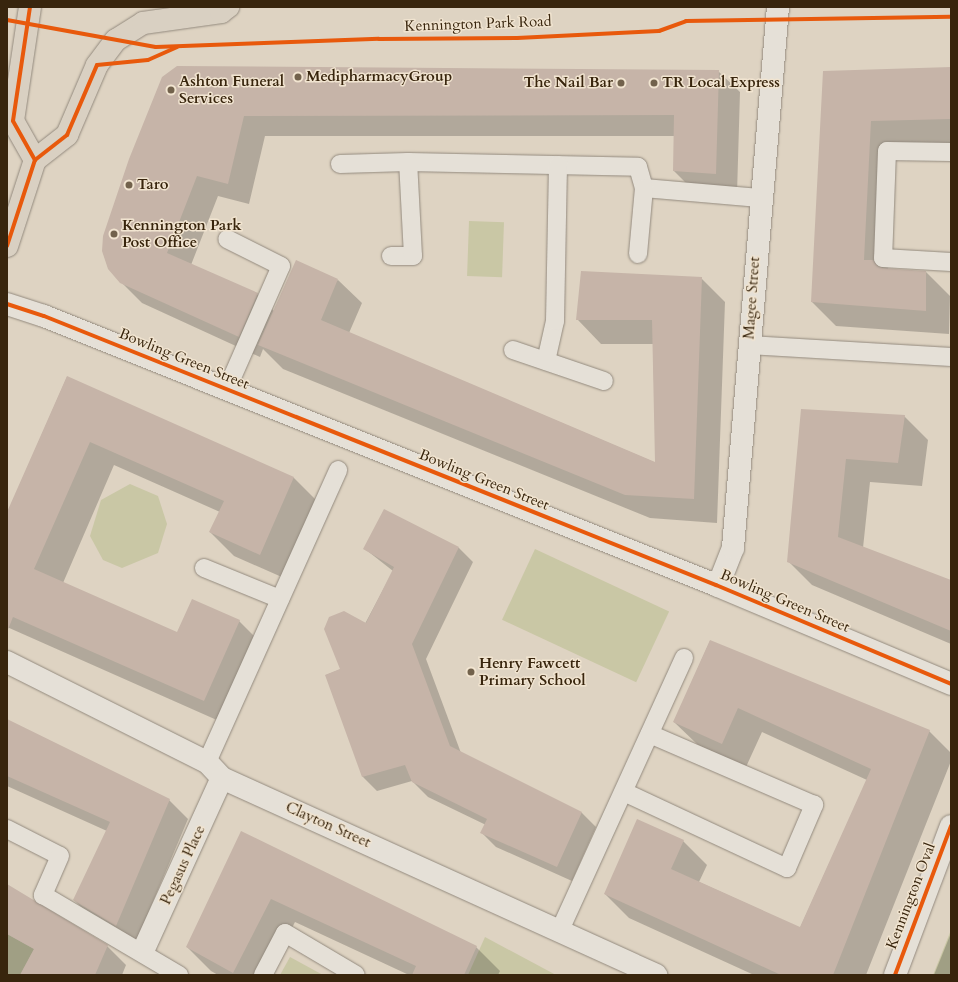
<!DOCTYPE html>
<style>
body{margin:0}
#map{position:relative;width:958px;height:982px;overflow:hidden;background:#ded3c2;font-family:Cardo,serif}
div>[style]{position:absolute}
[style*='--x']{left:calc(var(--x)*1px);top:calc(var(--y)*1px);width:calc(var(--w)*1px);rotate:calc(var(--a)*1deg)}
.green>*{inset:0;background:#c9c7a5;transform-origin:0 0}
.shadow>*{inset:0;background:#0003}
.building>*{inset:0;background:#c6b4a8}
.roads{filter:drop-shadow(0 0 1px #938a7e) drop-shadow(0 0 1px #938a7e)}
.lane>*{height:18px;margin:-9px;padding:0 9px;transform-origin:9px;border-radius:9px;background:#e5e0d7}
.street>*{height:22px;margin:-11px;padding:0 11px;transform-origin:11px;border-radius:11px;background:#e5e0d7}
.highway>*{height:22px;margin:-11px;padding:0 11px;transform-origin:11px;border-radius:11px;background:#d9d0c2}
.cycleway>*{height:4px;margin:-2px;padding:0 2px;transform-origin:2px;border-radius:2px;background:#e8590c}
.dots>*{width:11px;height:11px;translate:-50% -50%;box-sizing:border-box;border:2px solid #f1e4d0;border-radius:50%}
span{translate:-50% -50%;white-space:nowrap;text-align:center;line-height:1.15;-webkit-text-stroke:3px #f1e4d0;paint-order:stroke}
.street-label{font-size:15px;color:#38250d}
.poi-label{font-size:15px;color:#38250d;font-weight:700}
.left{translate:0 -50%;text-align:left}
.right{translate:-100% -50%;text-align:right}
.frame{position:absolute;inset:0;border:8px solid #38250d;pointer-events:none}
</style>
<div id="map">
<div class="green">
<i style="left:469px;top:221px;width:35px;height:55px;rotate:2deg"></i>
<i style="clip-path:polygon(130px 484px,158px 496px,167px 524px,158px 553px,122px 568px,103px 560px,90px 536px,101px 500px)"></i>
<i style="left:535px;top:549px;width:148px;height:78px;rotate:25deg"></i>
<i style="clip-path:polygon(951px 930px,951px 975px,933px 975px)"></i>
<i style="clip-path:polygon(7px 934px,34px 949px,20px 975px,7px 975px)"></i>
<i style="clip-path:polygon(485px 937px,556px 975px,468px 975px)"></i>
<i style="clip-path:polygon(290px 957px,323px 975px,280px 975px)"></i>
</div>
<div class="shadow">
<i style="clip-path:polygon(951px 68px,951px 143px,895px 144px,888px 270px,926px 272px,950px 296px,949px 334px,836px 326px,812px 302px,824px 72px)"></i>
<i style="clip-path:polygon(719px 72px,740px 92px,737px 194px,695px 192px,674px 171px,675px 136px,265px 136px,249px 204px,218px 196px,191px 265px,257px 294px,274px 311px,338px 280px,362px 303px,349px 333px,656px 463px,653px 344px,601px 344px,578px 320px,701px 278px,725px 302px,717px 523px,650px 518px,283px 369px,263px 349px,260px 357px,142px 303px,121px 282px,163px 78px)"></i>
<i style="clip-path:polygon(67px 377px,294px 478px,318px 502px,284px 578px,234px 556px,210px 532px,220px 512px,114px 465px,63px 583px,177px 634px,239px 621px,263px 645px,228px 725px,7px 627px,7px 514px)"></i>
<i style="clip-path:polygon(802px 411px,904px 416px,928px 440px,922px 486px,870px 482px,863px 548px,951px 581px,951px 644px,812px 585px,788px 561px)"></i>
<i style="clip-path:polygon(459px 548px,473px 562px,426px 659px,461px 753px,582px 813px,596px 827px,572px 881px,496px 847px,482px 833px,486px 825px,428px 797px,412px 781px,377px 791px,363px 777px,326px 675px,341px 669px,393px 571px,365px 549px)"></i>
<i style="clip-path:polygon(710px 641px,929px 731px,951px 753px,951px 761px,866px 975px,754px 975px,629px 918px,605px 894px,683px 841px,707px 865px,699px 882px,800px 928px,867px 780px,762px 732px,746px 767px,698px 745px,674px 722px)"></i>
<i style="clip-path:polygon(7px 720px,169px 800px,188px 819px,135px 944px,93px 919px,74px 900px,107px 831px,7px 786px)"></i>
<i style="clip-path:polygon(242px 833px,476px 947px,500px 971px,498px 975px,409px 975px,295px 922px,268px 975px,218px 975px,211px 971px,187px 947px)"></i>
<i style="clip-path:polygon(7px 886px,107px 946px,126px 965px,122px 975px,7px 975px)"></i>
<i style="clip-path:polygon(951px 933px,951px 975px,934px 975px)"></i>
</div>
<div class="building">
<i style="clip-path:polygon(177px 66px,719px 70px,716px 174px,673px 171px,674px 115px,244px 116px,228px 184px,197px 176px,167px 253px,258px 293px,239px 337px,120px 283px,108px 269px,102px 251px,103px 236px,129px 159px,162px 77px)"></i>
<i style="clip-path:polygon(951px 67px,951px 119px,871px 121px,864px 260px,873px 260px,882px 268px,926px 271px,926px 311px,811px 302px,823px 71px)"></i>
<i style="clip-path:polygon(296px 260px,338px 279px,321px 320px,655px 462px,652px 320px,576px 320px,581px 271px,702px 277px,694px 499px,625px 495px,258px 345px)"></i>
<i style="clip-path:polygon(67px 376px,294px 477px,260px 555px,209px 532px,224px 501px,90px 442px,34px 569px,177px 632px,192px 599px,240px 620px,204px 701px,13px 617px,7px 632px,7px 512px)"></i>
<i style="clip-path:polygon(801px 409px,905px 415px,898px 463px,846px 459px,838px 537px,951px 580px,951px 631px,787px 562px)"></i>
<i style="clip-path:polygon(384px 509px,459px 547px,412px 644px,450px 746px,582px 812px,557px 867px,480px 833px,487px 819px,412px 782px,405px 765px,362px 777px,325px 675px,340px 669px,324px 629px,329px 617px,344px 611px,366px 623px,394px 567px,363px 549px)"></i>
<i style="clip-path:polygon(710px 640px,930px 730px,833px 975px,781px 975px,604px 894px,637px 819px,684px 840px,671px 869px,800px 927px,871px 769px,738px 708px,722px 744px,673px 722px)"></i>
<i style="clip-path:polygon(7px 719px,170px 799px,116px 926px,73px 900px,110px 822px,7px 776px)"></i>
<i style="clip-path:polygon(241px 831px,477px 946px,464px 975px,412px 975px,416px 966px,271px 899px,233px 973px,186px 947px)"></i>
<i style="clip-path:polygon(7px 884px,108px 945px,95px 975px,20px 975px,34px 949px,7px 934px)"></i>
</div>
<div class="roads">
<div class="lane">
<i style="--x:951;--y:152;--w:64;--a:-179.1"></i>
<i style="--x:887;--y:151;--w:107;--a:92.1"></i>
<i style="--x:883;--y:258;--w:68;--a:3.4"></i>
<i style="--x:340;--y:164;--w:68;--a:-1.7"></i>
<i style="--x:408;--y:162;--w:230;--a:1.2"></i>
<i style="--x:638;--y:167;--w:22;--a:74"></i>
<i style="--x:644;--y:188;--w:116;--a:4.9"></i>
<i style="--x:638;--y:254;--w:66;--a:-84.8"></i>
<i style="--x:391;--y:256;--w:22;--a:0"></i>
<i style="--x:413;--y:256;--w:94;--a:-93"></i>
<i style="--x:749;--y:345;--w:202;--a:3.4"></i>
<i style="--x:513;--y:350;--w:96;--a:18.8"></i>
<i style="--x:546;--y:361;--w:41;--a:-77.3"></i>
<i style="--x:555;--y:321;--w:156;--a:-88.9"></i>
<i style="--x:227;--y:389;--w:134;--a:-66.3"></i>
<i style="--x:281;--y:266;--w:60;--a:-153.4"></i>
<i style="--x:204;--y:568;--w:82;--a:22.2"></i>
<i style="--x:207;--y:762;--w:320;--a:-65.8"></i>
<i style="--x:624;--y:792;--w:180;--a:25"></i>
<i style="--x:787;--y:868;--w:69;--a:-66.8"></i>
<i style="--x:814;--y:805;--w:179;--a:-156.6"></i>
<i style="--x:7;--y:829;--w:59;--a:27"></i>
<i style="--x:60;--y:856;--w:43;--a:113.6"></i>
<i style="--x:43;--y:895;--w:158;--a:30.5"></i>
<i style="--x:560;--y:930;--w:299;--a:-65.5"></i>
<i style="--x:263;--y:975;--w:47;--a:-62.4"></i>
<i style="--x:285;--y:933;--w:82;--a:30.6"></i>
</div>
<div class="street">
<i style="--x:7;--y:304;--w:39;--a:18"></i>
<i style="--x:44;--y:316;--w:724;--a:21.82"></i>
<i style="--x:716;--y:585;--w:255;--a:22.8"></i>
<i style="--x:718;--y:586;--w:41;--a:-68.5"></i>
<i style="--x:733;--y:548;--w:543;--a:-85.25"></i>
<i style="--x:7;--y:662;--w:224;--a:26.6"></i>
<i style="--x:207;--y:762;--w:22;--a:47"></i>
<i style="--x:222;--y:778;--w:477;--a:24.4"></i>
<i style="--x:143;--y:951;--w:190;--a:-65.5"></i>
<i style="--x:895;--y:975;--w:159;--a:-69.4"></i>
</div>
<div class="highway">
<i style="--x:30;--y:7;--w:115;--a:98.5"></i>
<i style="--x:13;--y:121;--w:45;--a:60.6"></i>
<i style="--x:7;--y:246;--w:90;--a:-72"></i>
<i style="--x:35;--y:160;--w:41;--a:-38"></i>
<i style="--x:67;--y:135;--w:76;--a:-66.8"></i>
<i style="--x:97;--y:65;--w:31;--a:-53"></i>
<i style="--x:116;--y:40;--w:32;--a:-32"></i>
<i style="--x:143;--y:23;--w:79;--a:-8"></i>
<i style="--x:221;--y:12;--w:9;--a:-36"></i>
</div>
</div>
<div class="cycleway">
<i style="--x:30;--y:7;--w:115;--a:98.5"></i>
<i style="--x:13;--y:121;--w:45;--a:60.6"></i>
<i style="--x:7;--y:20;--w:151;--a:10.3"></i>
<i style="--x:156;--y:47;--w:223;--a:-2.1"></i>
<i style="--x:379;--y:39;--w:138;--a:-0.4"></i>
<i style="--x:517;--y:38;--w:142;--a:-2.8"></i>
<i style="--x:659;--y:31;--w:29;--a:-20"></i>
<i style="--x:686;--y:21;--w:265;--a:-0.9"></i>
<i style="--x:7;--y:246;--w:90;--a:-72"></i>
<i style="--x:35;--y:160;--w:41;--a:-38"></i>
<i style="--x:67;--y:135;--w:76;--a:-66.8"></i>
<i style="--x:97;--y:65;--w:51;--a:-5.6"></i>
<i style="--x:148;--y:60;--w:32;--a:-24"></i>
<i style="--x:7;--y:304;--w:39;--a:18"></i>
<i style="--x:44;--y:316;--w:724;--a:21.82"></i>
<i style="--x:716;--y:585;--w:255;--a:22.8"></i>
<i style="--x:895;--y:975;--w:159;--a:-69.4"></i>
</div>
<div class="dots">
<i style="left:298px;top:77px;background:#72624c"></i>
<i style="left:621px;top:83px;background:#72624c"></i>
<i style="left:654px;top:83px;background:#72624c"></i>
<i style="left:171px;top:90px;background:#72624c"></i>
<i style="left:129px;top:185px;background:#72624c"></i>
<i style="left:114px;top:234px;background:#72624c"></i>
<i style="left:471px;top:672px;background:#72624c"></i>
</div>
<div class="street-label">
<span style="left:478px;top:24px;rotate:-2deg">Kennington Park Road</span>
<span style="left:752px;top:298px;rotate:-86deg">Magee Street</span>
<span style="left:184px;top:359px;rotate:22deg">Bowling Green Street</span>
<span style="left:484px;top:480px;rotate:22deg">Bowling Green Street</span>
<span style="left:785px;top:601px;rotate:23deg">Bowling Green Street</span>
<span style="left:328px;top:825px;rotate:24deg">Clayton Street</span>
<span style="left:183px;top:865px;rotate:-65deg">Pegasus Place</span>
<span style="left:911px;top:896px;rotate:-69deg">Kennington Oval</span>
</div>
<div class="poi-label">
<span class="left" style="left:306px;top:77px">MedipharmacyGroup</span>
<span class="left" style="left:179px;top:90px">Ashton Funeral<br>Services</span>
<span class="right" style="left:613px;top:83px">The Nail Bar</span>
<span class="left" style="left:662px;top:83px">TR Local Express</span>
<span class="left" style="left:137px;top:185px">Taro</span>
<span class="left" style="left:122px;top:234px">Kennington Park<br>Post Office</span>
<span class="left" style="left:479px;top:672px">Henry Fawcett<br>Primary School</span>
</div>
<div class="frame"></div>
</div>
